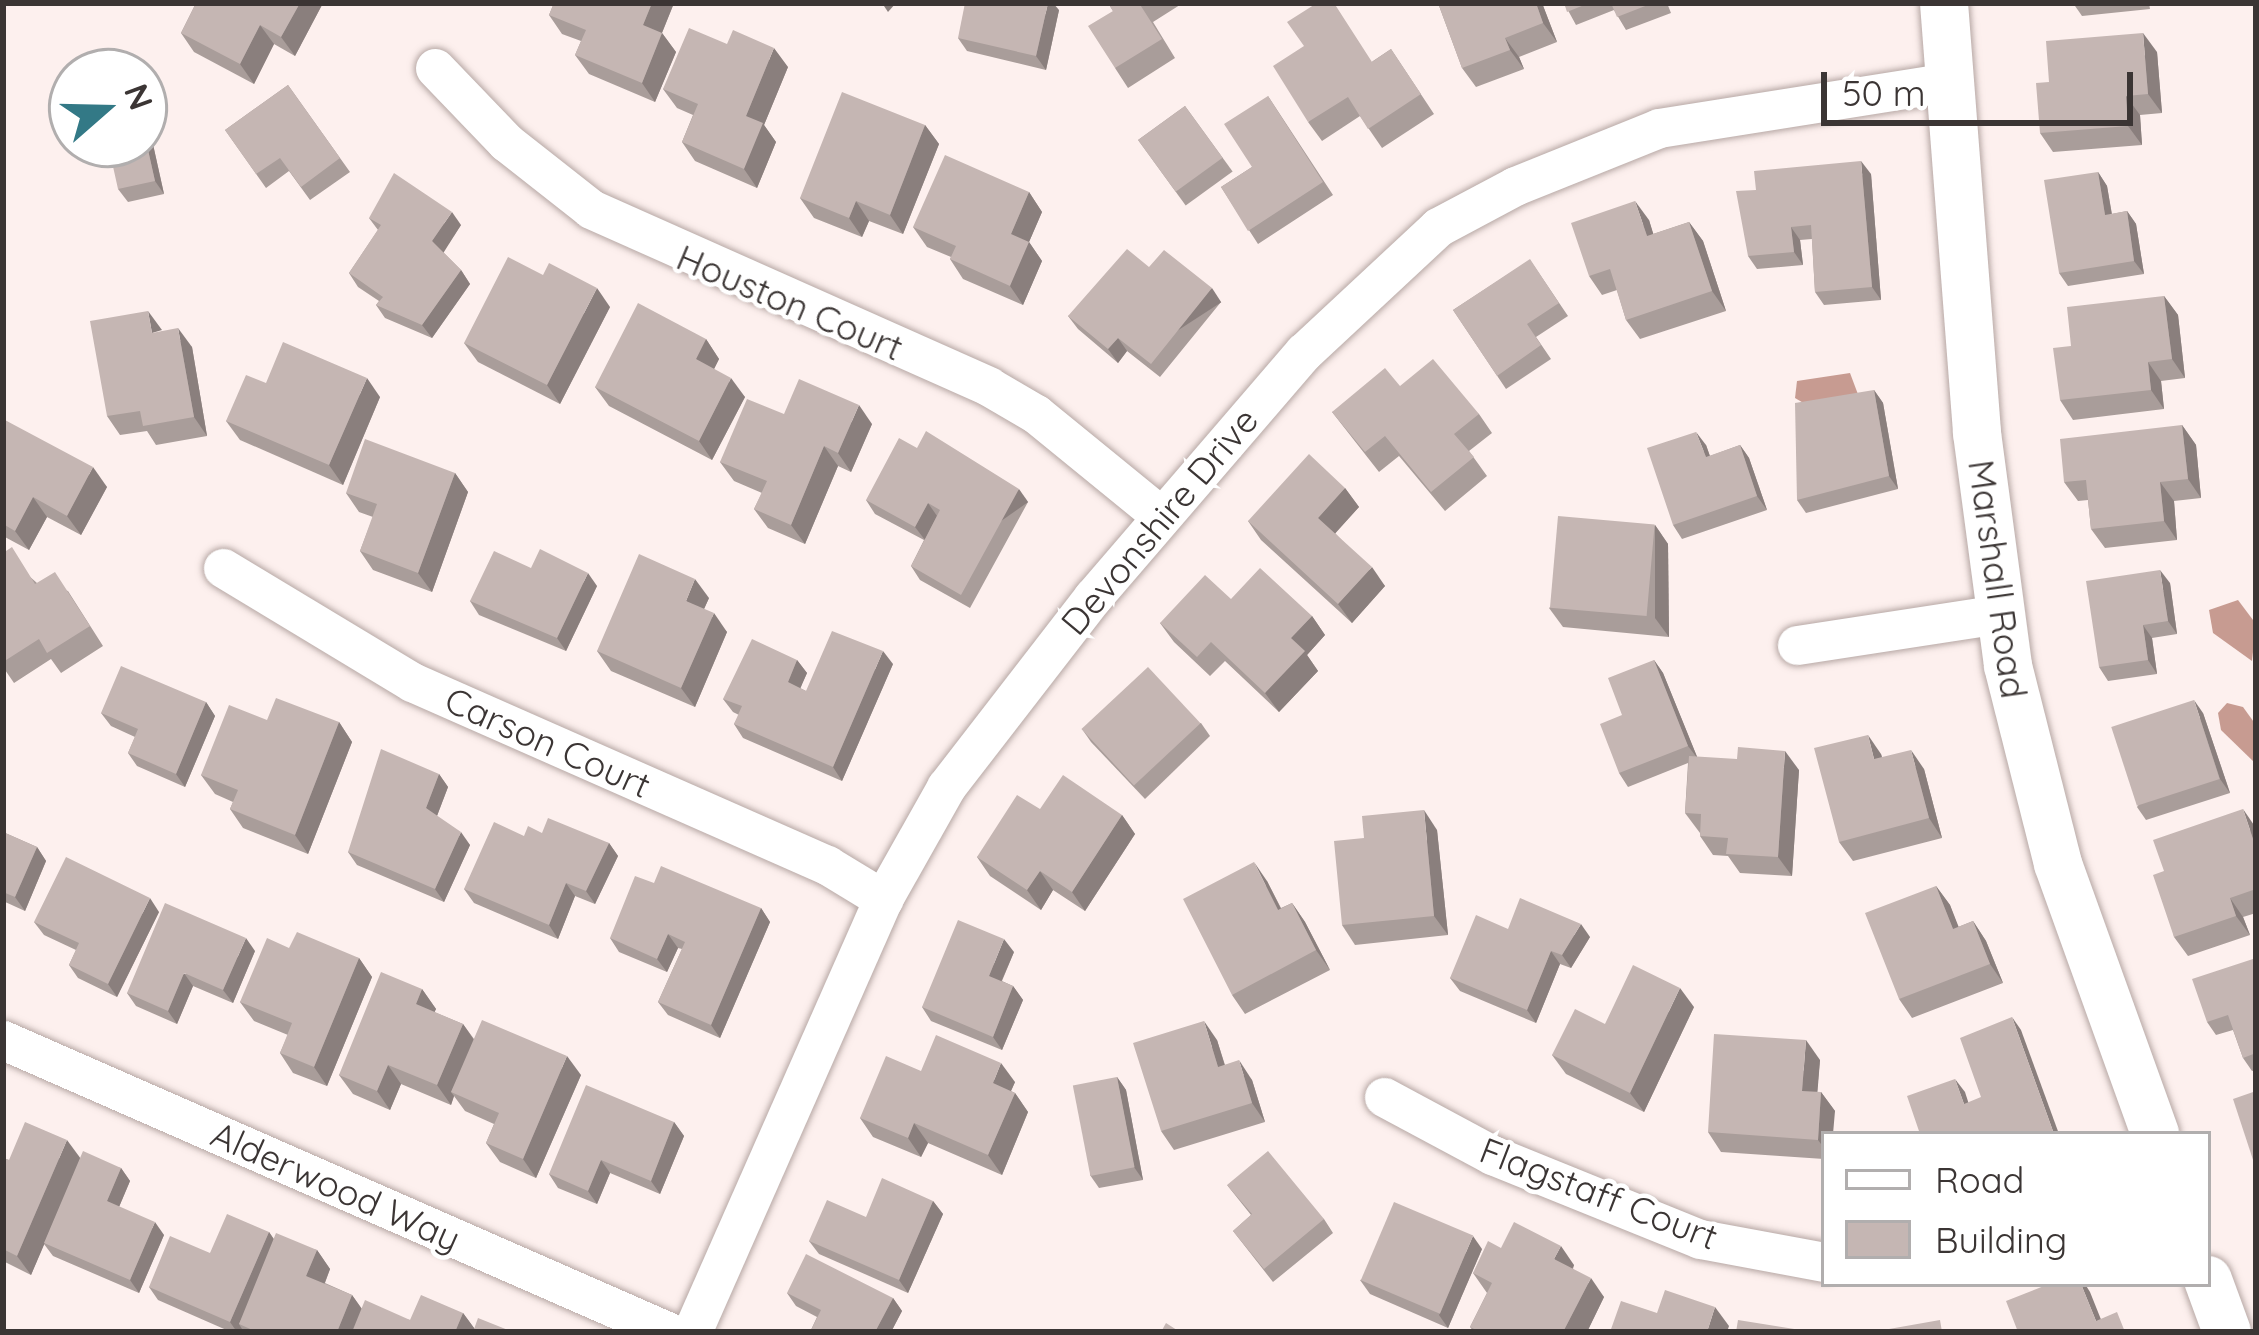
<!DOCTYPE html>
<style>
body{margin:0}
#map{position:relative;width:2259px;height:1335px;overflow:hidden;background:#fdf0ee;font-family:Quicksand,sans-serif}
div>[style]{position:absolute}
[style*='--x']{left:calc(var(--x)*1px);top:calc(var(--y)*1px);width:calc(var(--w)*1px);rotate:calc(var(--a)*1deg)}
.water>*{inset:0;background:#c79b91}
.roads{filter:drop-shadow(0 0 3px #b7a8a5) drop-shadow(0 0 3px #b7a8a5)}
.minor>*{height:39px;margin:-19.5px;padding:0 19.5px;transform-origin:19.5px;border-radius:19.5px;background:#fff}
.tertiary>*{height:48px;margin:-24px;padding:0 24px;transform-origin:24px;border-radius:24px;background:#fff}
.wall>*{inset:0;background:#a99d9a;transform-origin:0 0}
.shaded-wall>*{inset:0;background:#8a7f7d;transform-origin:0 0}
.building>*{inset:0;background:#c5b6b3;transform-origin:0 0}
span{translate:-50% -50%;white-space:nowrap;text-align:center;line-height:1.15;-webkit-text-stroke:9px #fff;paint-order:stroke}
.street-label{font-size:36px;color:#3b3534}
.frame{position:absolute;inset:0;border:6px solid #3b3534;pointer-events:none}
.legend{position:absolute;left:1821px;top:1131px;width:390px;height:156px;box-sizing:border-box;background:#fff;border:3px solid #b1aeae;margin:0;padding:15px 21px;list-style:none;font-size:36px;color:#3b3534}
.legend li{display:flex;align-items:center;gap:24px;height:60px}
.legend b{width:60px;border:3px solid #b1aeae}
.north{position:absolute;left:48px;top:48px;width:120px;height:120px;box-sizing:border-box;background:#fff;border:3px solid #b1aeae;border-radius:50%;rotate:70deg;font-size:33px;font-weight:700;line-height:48px;text-align:center;color:#3b3534}
.north::after{content:'';display:block;margin:auto;width:42px;height:54px;background:#337986;clip-path:polygon(50% 0,100% 100%,50% 72%,0 100%)}
.scale{position:absolute;left:1821px;top:72px;width:312px;height:54px;box-sizing:border-box;border:6px solid #3b3534;border-top:0;padding-left:15px;font-size:36px;line-height:42px;white-space:nowrap;color:#3b3534;-webkit-text-stroke:9px #fff;paint-order:stroke}
</style>
<div id="map">
<div class="water">
<i style="clip-path:polygon(1850px 373px,1859px 397px,1812px 408px,1795px 398px,1797px 381px)"></i>
<i style="clip-path:polygon(2238px 600px,2256px 624px,2252px 661px,2213px 633px,2209px 610px)"></i>
<i style="clip-path:polygon(2227px 703px,2243px 707px,2256px 725px,2256px 764px,2221px 730px,2218px 713px)"></i>
</div>
<div class="roads">
<div class="minor">
<i style="--x:435;--y:68;--w:103;--a:46.2"></i>
<i style="--x:506;--y:142;--w:108;--a:38.2"></i>
<i style="--x:591;--y:209;--w:435;--a:24"></i>
<i style="--x:988;--y:386;--w:56;--a:30.3"></i>
<i style="--x:1036;--y:414;--w:161;--a:39.2"></i>
<i style="--x:223;--y:568;--w:221;--a:31.1"></i>
<i style="--x:412;--y:682;--w:454;--a:23.8"></i>
<i style="--x:827;--y:865;--w:66;--a:31.3"></i>
<i style="--x:1797;--y:645;--w:205;--a:-8.7"></i>
<i style="--x:3;--y:1040;--w:727;--a:23.67"></i>
<i style="--x:1384;--y:1097;--w:123;--a:28.2"></i>
<i style="--x:1492;--y:1155;--w:224;--a:22"></i>
<i style="--x:1700;--y:1239;--w:126;--a:10.5"></i>
<i style="--x:692;--y:1332;--w:473;--a:-66.2"></i>
<i style="--x:883;--y:899;--w:129;--a:-60.6"></i>
<i style="--x:946;--y:787;--w:240;--a:-52.3"></i>
<i style="--x:1093;--y:597;--w:323;--a:-49.3"></i>
<i style="--x:1304;--y:352;--w:183;--a:-43"></i>
<i style="--x:1438;--y:227;--w:87;--a:-28"></i>
<i style="--x:1515;--y:186;--w:155;--a:-21.9"></i>
<i style="--x:1659;--y:128;--w:295;--a:-9"></i>
</div>
<div class="tertiary">
<i style="--x:1944;--y:3;--w:431;--a:85.6"></i>
<i style="--x:1977;--y:433;--w:235;--a:82.4"></i>
<i style="--x:2008;--y:666;--w:204;--a:75.8"></i>
<i style="--x:2058;--y:864;--w:287;--a:70.2"></i>
<i style="--x:2208;--y:1280;--w:55;--a:69.9"></i>
</div>
</div>
<div class="wall">
<i style="clip-path:polygon(196px 3px,323px 3px,295px 56px,274px 44px,254px 84px,194px 52px,181px 33px)"></i>
<i style="clip-path:polygon(554px 3px,674px 3px,662px 33px,676px 52px,655px 102px,589px 74px,575px 55px,581px 41px,562px 34px,549px 15px)"></i>
<i style="clip-path:polygon(1108px 3px,1183px 3px,1153px 22px,1175px 58px,1128px 88px,1115px 68px,1113px 11px)"></i>
<i style="clip-path:polygon(1438px 3px,1542px 3px,1557px 42px,1519px 57px,1524px 69px,1476px 87px,1462px 68px)"></i>
<i style="clip-path:polygon(1564px 3px,1667px 3px,1671px 13px,1626px 30px,1614px 10px,1576px 25px)"></i>
<i style="clip-path:polygon(2073px 3px,2149px 3px,2150px 9px,2082px 16px)"></i>
<i style="clip-path:polygon(1059px 10px,1046px 70px,967px 51px,958px 38px)"></i>
<i style="clip-path:polygon(727px 44px,788px 67px,764px 125px,776px 142px,757px 188px,695px 161px,682px 142px,693px 115px,677px 108px,663px 89px)"></i>
<i style="clip-path:polygon(1391px 49px,1434px 114px,1382px 148px,1360px 116px,1322px 141px,1308px 122px,1373px 61px)"></i>
<i style="clip-path:polygon(2157px 52px,2162px 113px,2140px 115px,2142px 145px,2053px 152px,2040px 133px,2049px 82px)"></i>
<i style="clip-path:polygon(288px 85px,350px 172px,310px 200px,289px 171px,266px 188px,225px 130px)"></i>
<i style="clip-path:polygon(1268px 96px,1333px 195px,1258px 244px,1221px 187px,1252px 167px)"></i>
<i style="left:1185px;top:106px;width:81px;height:58px;rotate:54deg"></i>
<i style="clip-path:polygon(925px 125px,939px 144px,903px 234px,869px 221px,862px 237px,814px 218px,800px 198px)"></i>
<i style="clip-path:polygon(150px 131px,164px 194px,128px 202px,118px 189px)"></i>
<i style="clip-path:polygon(2098px 172px,2107px 186px,2112px 214px,2127px 211px,2136px 224px,2144px 274px,2068px 286px,2059px 273px)"></i>
<i style="clip-path:polygon(1871px 174px,1881px 300px,1824px 305px,1815px 292px,1812px 239px,1800px 240px,1803px 265px,1757px 269px,1748px 256px,1756px 190px)"></i>
<i style="clip-path:polygon(1029px 192px,1042px 212px,1029px 242px,1042px 261px,1023px 305px,963px 279px,950px 259px,951px 257px,927px 247px,913px 227px)"></i>
<i style="clip-path:polygon(369px 218px,461px 225px,443px 252px,461px 270px,470px 284px,432px 338px,385px 318px,376px 305px,379px 301px,358px 287px,349px 273px,378px 230px)"></i>
<i style="clip-path:polygon(1649px 220px,1653px 234px,1689px 222px,1703px 241px,1726px 311px,1640px 339px,1626px 320px,1617px 290px,1602px 295px,1589px 276px)"></i>
<i style="clip-path:polygon(1530px 260px,1568px 316px,1536px 337px,1551px 359px,1506px 389px,1453px 310px)"></i>
<i style="clip-path:polygon(1149px 267px,1221px 302px,1160px 377px,1127px 351px,1118px 363px,1078px 329px,1068px 316px)"></i>
<i style="clip-path:polygon(2164px 296px,2178px 315px,2185px 378px,2161px 381px,2164px 409px,2073px 420px,2060px 400px,2071px 346px)"></i>
<i style="clip-path:polygon(610px 307px,560px 404px,478px 362px,464px 343px)"></i>
<i style="clip-path:polygon(162px 331px,192px 347px,207px 436px,156px 445px,147px 431px,120px 435px,107px 416px)"></i>
<i style="clip-path:polygon(706px 339px,719px 359px,714px 369px,745px 397px,712px 460px,609px 406px,595px 387px)"></i>
<i style="clip-path:polygon(266px 383px,380px 397px,343px 485px,240px 440px,226px 421px)"></i>
<i style="clip-path:polygon(1400px 386px,1479px 414px,1492px 433px,1469px 451px,1487px 476px,1445px 511px,1399px 456px,1379px 472px,1332px 412px)"></i>
<i style="clip-path:polygon(1874px 390px,1883px 403px,1898px 489px,1806px 513px,1797px 500px)"></i>
<i style="clip-path:polygon(784px 414px,872px 424px,851px 472px,838px 466px,805px 544px,768px 528px,754px 509px,762px 493px,734px 481px,720px 462px)"></i>
<i style="clip-path:polygon(3px 419px,107px 487px,81px 535px,47px 517px,29px 550px,3px 536px)"></i>
<i style="clip-path:polygon(2182px 425px,2196px 445px,2201px 498px,2174px 501px,2177px 540px,2105px 548px,2091px 529px,2088px 500px,2078px 501px,2064px 482px)"></i>
<i style="clip-path:polygon(1706px 445px,1710px 456px,1740px 445px,1749px 458px,1767px 510px,1682px 539px,1673px 525px)"></i>
<i style="clip-path:polygon(455px 473px,468px 492px,432px 592px,373px 570px,360px 551px,373px 517px,359px 512px,346px 493px)"></i>
<i style="clip-path:polygon(1345px 488px,1359px 507px,1335px 533px,1385px 586px,1352px 623px,1261px 540px,1248px 521px)"></i>
<i style="clip-path:polygon(866px 500px,1028px 502px,970px 608px,920px 580px,911px 566px,924px 540px,875px 514px)"></i>
<i style="clip-path:polygon(1655px 525px,1668px 544px,1669px 637px,1563px 627px,1549px 608px)"></i>
<i style="clip-path:polygon(3px 553px,37px 583px,68px 591px,103px 646px,61px 673px,51px 659px,14px 683px,3px 667px)"></i>
<i style="clip-path:polygon(531px 568px,597px 586px,566px 651px,479px 615px,470px 601px)"></i>
<i style="clip-path:polygon(2170px 583px,2177px 634px,2152px 638px,2157px 674px,2108px 681px,2099px 667px)"></i>
<i style="clip-path:polygon(709px 598px,704px 609px,727px 632px,695px 707px,611px 671px,597px 651px)"></i>
<i style="clip-path:polygon(1231px 599px,1312px 616px,1325px 635px,1307px 655px,1318px 671px,1279px 712px,1225px 661px,1210px 676px,1174px 642px,1160px 623px)"></i>
<i style="clip-path:polygon(797px 660px,807px 673px,800px 688px,806px 691px,893px 664px,842px 781px,743px 738px,734px 724px,739px 715px,733px 712px,723px 699px)"></i>
<i style="clip-path:polygon(1654px 660px,1663px 673px,1697px 757px,1799px 770px,1792px 876px,1740px 873px,1728px 856px,1713px 855px,1700px 836px,1700px 833px,1685px 813px,1688px 763px,1628px 787px,1619px 773px,1622px 715px)"></i>
<i style="clip-path:polygon(206px 702px,215px 716px,185px 787px,137px 766px,128px 753px,135px 737px,111px 726px,101px 713px)"></i>
<i style="clip-path:polygon(2203px 713px,2230px 793px,2146px 820px,2137px 807px)"></i>
<i style="clip-path:polygon(267px 720px,339px 722px,352px 742px,308px 854px,243px 828px,230px 809px,233px 802px,215px 794px,201px 775px)"></i>
<i style="clip-path:polygon(1201px 723px,1210px 736px,1145px 799px,1091px 742px,1082px 729px)"></i>
<i style="clip-path:polygon(1881px 754px,1882px 757px,1924px 769px,1942px 838px,1853px 861px,1839px 842px)"></i>
<i style="clip-path:polygon(439px 774px,448px 787px,437px 816px,470px 845px,444px 902px,357px 865px,348px 852px)"></i>
<i style="clip-path:polygon(1040px 809px,1122px 815px,1135px 834px,1085px 911px,1053px 890px,1041px 910px,990px 876px,977px 857px)"></i>
<i style="clip-path:polygon(2256px 828px,2256px 913px,2243px 917px,2250px 935px,2188px 956px,2174px 937px,2164px 871px)"></i>
<i style="clip-path:polygon(1437px 830px,1448px 935px,1355px 945px,1342px 925px)"></i>
<i style="clip-path:polygon(3px 832px,37px 847px,46px 861px,25px 911px,3px 901px)"></i>
<i style="clip-path:polygon(542px 833px,609px 843px,618px 856px,595px 904px,575px 896px,558px 939px,474px 903px,464px 889px)"></i>
<i style="clip-path:polygon(1267px 881px,1281px 908px,1292px 903px,1305px 922px,1330px 970px,1245px 1014px,1232px 995px)"></i>
<i style="clip-path:polygon(1936px 886px,1950px 905px,1958px 927px,1973px 921px,1986px 941px,2003px 983px,1912px 1018px,1899px 999px)"></i>
<i style="clip-path:polygon(761px 908px,770px 922px,720px 1038px,668px 1015px,658px 1002px,682px 949px,678px 948px,667px 972px,619px 952px,610px 938px)"></i>
<i style="clip-path:polygon(159px 912px,117px 997px,78px 978px,69px 965px,76px 950px,44px 935px,34px 922px)"></i>
<i style="clip-path:polygon(1508px 929px,1590px 937px,1571px 968px,1560px 964px,1536px 1023px,1460px 991px,1450px 978px)"></i>
<i style="clip-path:polygon(289px 948px,359px 958px,372px 977px,327px 1086px,293px 1073px,280px 1053px,288px 1035px,254px 1021px,240px 1002px)"></i>
<i style="clip-path:polygon(255px 951px,233px 1003px,193px 986px,177px 1024px,136px 1006px,127px 993px)"></i>
<i style="clip-path:polygon(1014px 952px,1002px 981px,1013px 986px,1023px 1000px,1002px 1050px,931px 1021px,922px 1007px)"></i>
<i style="clip-path:polygon(2256px 958px,2256px 1070px,2252px 1071px,2243px 1058px,2233px 1030px,2216px 1035px,2207px 1022px)"></i>
<i style="clip-path:polygon(422px 989px,436px 1009px,434px 1012px,463px 1024px,474px 1039px,581px 1075px,536px 1178px,500px 1162px,486px 1143px,494px 1124px,465px 1111px,454px 1096px,451px 1105px,401px 1084px,390px 1110px,353px 1094px,339px 1075px)"></i>
<i style="clip-path:polygon(1694px 1007px,1644px 1112px,1566px 1074px,1552px 1055px,1605px 1024px)"></i>
<i style="clip-path:polygon(1217px 1040px,1225px 1065px,1252px 1080px,1265px 1122px,1174px 1150px,1161px 1131px)"></i>
<i style="clip-path:polygon(1820px 1060px,1817px 1092px,1821px 1092px,1835px 1111px,1824px 1134px,1824px 1159px,1721px 1152px,1708px 1132px)"></i>
<i style="clip-path:polygon(921px 1071px,1015px 1082px,1011px 1091px,1015px 1093px,1028px 1112px,1002px 1175px,928px 1143px,921px 1157px,873px 1137px,860px 1118px)"></i>
<i style="clip-path:polygon(1117px 1077px,1126px 1090px,1143px 1180px,1099px 1188px,1090px 1175px)"></i>
<i style="clip-path:polygon(674px 1122px,684px 1136px,660px 1194px,610px 1173px,597px 1204px,558px 1188px,549px 1174px)"></i>
<i style="clip-path:polygon(3px 1158px,9px 1160px,80px 1158px,121px 1168px,130px 1181px,119px 1207px,164px 1235px,139px 1293px,53px 1256px,44px 1244px,31px 1275px,3px 1261px)"></i>
<i style="clip-path:polygon(1227px 1185px,1324px 1219px,1333px 1233px,1273px 1282px,1233px 1231px,1251px 1215px)"></i>
<i style="clip-path:polygon(933px 1201px,943px 1214px,908px 1293px,819px 1254px,809px 1241px,866px 1217px)"></i>
<i style="clip-path:polygon(269px 1232px,274px 1239px,317px 1250px,330px 1269px,325px 1283px,352px 1295px,362px 1309px,410px 1320px,463px 1313px,474px 1328px,513px 1332px,244px 1332px,242px 1329px,241px 1332px,231px 1332px,158px 1300px,149px 1287px,210px 1253px)"></i>
<i style="clip-path:polygon(1501px 1248px,1574px 1265px,1573px 1269px,1604px 1297px,1587px 1332px,1474px 1332px,1470px 1327px,1487px 1293px,1473px 1273px)"></i>
<i style="clip-path:polygon(1482px 1249px,1448px 1328px,1370px 1294px,1360px 1280px)"></i>
<i style="clip-path:polygon(787px 1293px,893px 1298px,902px 1311px,891px 1332px,810px 1332px,817px 1317px,796px 1306px)"></i>
</div>
<div class="shaded-wall">
<i style="clip-path:polygon(300px 3px,323px 3px,295px 56px,281px 37px)"></i>
<i style="clip-path:polygon(652px 3px,674px 3px,657px 45px,643px 25px)"></i>
<i style="clip-path:polygon(882px 3px,896px 3px,888px 12px)"></i>
<i style="clip-path:polygon(1048px 3px,1053px 3px,1059px 10px,1046px 70px,1036px 56px)"></i>
<i style="clip-path:polygon(1536px 3px,1542px 3px,1557px 42px,1543px 23px)"></i>
<i style="clip-path:polygon(260px 25px,274px 44px,254px 84px,240px 64px)"></i>
<i style="clip-path:polygon(662px 33px,676px 52px,655px 102px,642px 83px)"></i>
<i style="clip-path:polygon(2143px 33px,2157px 52px,2162px 113px,2148px 94px)"></i>
<i style="clip-path:polygon(1505px 38px,1519px 57px,1524px 69px,1510px 50px)"></i>
<i style="clip-path:polygon(774px 48px,788px 67px,764px 125px,776px 142px,757px 188px,744px 169px,746px 116px)"></i>
<i style="clip-path:polygon(2126px 96px,2140px 115px,2142px 145px,2128px 126px)"></i>
<i style="clip-path:polygon(144px 122px,150px 131px,164px 194px,155px 181px,144px 132px)"></i>
<i style="clip-path:polygon(925px 125px,939px 144px,903px 234px,890px 215px)"></i>
<i style="clip-path:polygon(1861px 161px,1871px 174px,1881px 300px,1872px 287px)"></i>
<i style="clip-path:polygon(2098px 172px,2107px 186px,2114px 228px,2105px 215px)"></i>
<i style="clip-path:polygon(1029px 192px,1042px 212px,1029px 242px,1042px 261px,1023px 305px,1010px 286px,1011px 234px)"></i>
<i style="clip-path:polygon(856px 201px,869px 221px,862px 237px,849px 218px)"></i>
<i style="clip-path:polygon(1635px 201px,1649px 220px,1660px 255px,1647px 236px)"></i>
<i style="clip-path:polygon(2127px 211px,2136px 224px,2144px 274px,2134px 261px)"></i>
<i style="clip-path:polygon(452px 212px,461px 225px,442px 255px,432px 241px)"></i>
<i style="clip-path:polygon(1689px 222px,1703px 241px,1726px 311px,1712px 291px)"></i>
<i style="clip-path:polygon(1791px 227px,1800px 240px,1803px 265px,1794px 252px)"></i>
<i style="clip-path:polygon(461px 270px,470px 284px,432px 338px,422px 325px)"></i>
<i style="clip-path:polygon(597px 288px,610px 307px,560px 404px,547px 385px)"></i>
<i style="left:1212px;top:288px;width:17px;height:97px;rotate:57deg"></i>
<i style="clip-path:polygon(2164px 296px,2178px 315px,2185px 378px,2172px 359px)"></i>
<i style="clip-path:polygon(148px 311px,162px 330px,152px 333px)"></i>
<i style="clip-path:polygon(178px 328px,192px 347px,207px 436px,194px 417px)"></i>
<i style="clip-path:polygon(1118px 338px,1127px 351px,1118px 363px,1108px 349px)"></i>
<i style="clip-path:polygon(706px 339px,719px 359px,709px 379px,696px 359px)"></i>
<i style="clip-path:polygon(2148px 362px,2161px 381px,2164px 409px,2151px 390px)"></i>
<i style="clip-path:polygon(367px 378px,380px 397px,343px 485px,329px 465px)"></i>
<i style="clip-path:polygon(731px 378px,745px 397px,712px 460px,699px 441px)"></i>
<i style="clip-path:polygon(1874px 390px,1883px 403px,1898px 489px,1889px 476px)"></i>
<i style="clip-path:polygon(859px 405px,872px 424px,851px 472px,838px 453px)"></i>
<i style="clip-path:polygon(2182px 425px,2196px 445px,2201px 498px,2188px 479px)"></i>
<i style="clip-path:polygon(1696px 432px,1706px 445px,1715px 471px,1706px 457px)"></i>
<i style="clip-path:polygon(1740px 445px,1749px 458px,1767px 510px,1757px 496px)"></i>
<i style="clip-path:polygon(824px 446px,838px 466px,805px 544px,791px 525px)"></i>
<i style="clip-path:polygon(93px 467px,107px 487px,81px 535px,67px 516px)"></i>
<i style="clip-path:polygon(455px 473px,468px 492px,432px 592px,418px 573px)"></i>
<i style="clip-path:polygon(2160px 482px,2174px 501px,2177px 540px,2164px 521px)"></i>
<i style="clip-path:polygon(1345px 488px,1359px 507px,1332px 537px,1318px 518px)"></i>
<i style="left:1019px;top:489px;width:16px;height:121px;rotate:55deg"></i>
<i style="clip-path:polygon(33px 497px,47px 517px,29px 550px,15px 531px)"></i>
<i style="clip-path:polygon(928px 503px,937px 516px,925px 540px,915px 527px)"></i>
<i style="clip-path:polygon(1655px 525px,1668px 544px,1669px 637px,1655px 618px)"></i>
<i style="clip-path:polygon(1372px 567px,1385px 586px,1352px 623px,1338px 604px)"></i>
<i style="clip-path:polygon(2160px 570px,2170px 583px,2177px 634px,2168px 621px)"></i>
<i style="clip-path:polygon(588px 573px,597px 586px,566px 651px,557px 638px)"></i>
<i style="clip-path:polygon(695px 579px,709px 598px,699px 620px,686px 601px)"></i>
<i style="clip-path:polygon(714px 613px,727px 632px,695px 707px,681px 688px)"></i>
<i style="clip-path:polygon(1312px 616px,1325px 635px,1307px 655px,1318px 671px,1279px 712px,1265px 693px,1291px 638px)"></i>
<i style="clip-path:polygon(2143px 625px,2152px 638px,2157px 674px,2148px 660px)"></i>
<i style="clip-path:polygon(883px 651px,893px 664px,842px 781px,833px 767px)"></i>
<i style="clip-path:polygon(797px 660px,807px 673px,797px 696px,788px 682px)"></i>
<i style="clip-path:polygon(1654px 660px,1663px 673px,1698px 759px,1688px 746px)"></i>
<i style="clip-path:polygon(2194px 700px,2203px 713px,2230px 793px,2220px 779px)"></i>
<i style="clip-path:polygon(206px 702px,215px 716px,185px 787px,176px 774px)"></i>
<i style="clip-path:polygon(339px 722px,352px 742px,308px 854px,295px 835px)"></i>
<i style="clip-path:polygon(1868px 735px,1881px 754px,1887px 778px,1874px 759px)"></i>
<i style="clip-path:polygon(1911px 750px,1924px 769px,1942px 838px,1929px 818px)"></i>
<i style="clip-path:polygon(1785px 751px,1799px 770px,1792px 876px,1778px 857px)"></i>
<i style="clip-path:polygon(439px 774px,448px 787px,435px 821px,426px 808px)"></i>
<i style="clip-path:polygon(2243px 809px,2256px 828px,2256px 848px)"></i>
<i style="clip-path:polygon(1424px 810px,1437px 830px,1448px 935px,1434px 916px)"></i>
<i style="clip-path:polygon(1122px 815px,1135px 834px,1085px 911px,1072px 892px)"></i>
<i style="clip-path:polygon(461px 832px,470px 845px,444px 902px,435px 889px)"></i>
<i style="clip-path:polygon(609px 843px,618px 856px,595px 904px,586px 891px)"></i>
<i style="clip-path:polygon(37px 847px,46px 861px,25px 911px,15px 897px)"></i>
<i style="clip-path:polygon(1254px 862px,1267px 881px,1291px 929px,1278px 910px)"></i>
<i style="clip-path:polygon(1040px 871px,1053px 890px,1041px 910px,1027px 890px)"></i>
<i style="clip-path:polygon(566px 883px,575px 896px,558px 939px,549px 925px)"></i>
<i style="clip-path:polygon(1936px 886px,1950px 905px,1967px 948px,1953px 929px)"></i>
<i style="clip-path:polygon(150px 898px,159px 912px,117px 997px,108px 984px)"></i>
<i style="clip-path:polygon(2230px 898px,2243px 917px,2250px 935px,2236px 916px)"></i>
<i style="clip-path:polygon(1292px 903px,1305px 922px,1330px 970px,1316px 950px)"></i>
<i style="clip-path:polygon(761px 908px,770px 922px,720px 1038px,711px 1025px)"></i>
<i style="clip-path:polygon(1973px 921px,1986px 941px,2003px 983px,1990px 964px)"></i>
<i style="clip-path:polygon(1581px 924px,1590px 937px,1571px 968px,1562px 955px)"></i>
<i style="clip-path:polygon(668px 934px,678px 948px,667px 972px,657px 959px)"></i>
<i style="clip-path:polygon(246px 938px,255px 951px,233px 1003px,223px 990px)"></i>
<i style="clip-path:polygon(1004px 939px,1014px 952px,998px 989px,989px 976px)"></i>
<i style="clip-path:polygon(1551px 951px,1560px 964px,1536px 1023px,1527px 1010px)"></i>
<i style="clip-path:polygon(359px 958px,372px 977px,327px 1086px,314px 1067px)"></i>
<i style="clip-path:polygon(184px 973px,193px 986px,177px 1024px,168px 1011px)"></i>
<i style="clip-path:polygon(1013px 986px,1023px 1000px,1002px 1050px,993px 1037px)"></i>
<i style="clip-path:polygon(1680px 988px,1694px 1007px,1644px 1112px,1630px 1093px)"></i>
<i style="clip-path:polygon(422px 989px,436px 1009px,429px 1024px,416px 1004px)"></i>
<i style="clip-path:polygon(2012px 1017px,2021px 1030px,2059px 1134px,2054px 1134px)"></i>
<i style="clip-path:polygon(1204px 1021px,1217px 1040px,1231px 1086px,1218px 1067px)"></i>
<i style="clip-path:polygon(463px 1024px,476px 1043px,451px 1092px,454px 1096px,451px 1105px,437px 1085px)"></i>
<i style="clip-path:polygon(1806px 1040px,1820px 1060px,1816px 1110px,1802px 1091px)"></i>
<i style="clip-path:polygon(567px 1056px,581px 1075px,536px 1178px,523px 1159px)"></i>
<i style="clip-path:polygon(1239px 1060px,1252px 1080px,1265px 1122px,1252px 1103px)"></i>
<i style="clip-path:polygon(1001px 1063px,1015px 1082px,1006px 1102px,993px 1083px)"></i>
<i style="clip-path:polygon(388px 1065px,401px 1084px,390px 1110px,377px 1091px)"></i>
<i style="clip-path:polygon(1117px 1077px,1126px 1090px,1143px 1180px,1134px 1167px)"></i>
<i style="clip-path:polygon(1955px 1079px,1965px 1092px,1973px 1117px,1964px 1104px)"></i>
<i style="clip-path:polygon(1821px 1092px,1835px 1111px,1833px 1134px,1824px 1134px,1824px 1148px,1818px 1140px)"></i>
<i style="clip-path:polygon(1015px 1093px,1028px 1112px,1002px 1175px,988px 1155px)"></i>
<i style="clip-path:polygon(674px 1122px,684px 1136px,660px 1194px,651px 1181px)"></i>
<i style="clip-path:polygon(914px 1123px,928px 1143px,921px 1157px,908px 1138px)"></i>
<i style="clip-path:polygon(67px 1140px,81px 1159px,31px 1275px,17px 1256px)"></i>
<i style="clip-path:polygon(601px 1160px,610px 1173px,597px 1204px,588px 1191px)"></i>
<i style="clip-path:polygon(121px 1168px,130px 1181px,116px 1214px,107px 1201px)"></i>
<i style="clip-path:polygon(933px 1201px,943px 1214px,908px 1293px,899px 1280px)"></i>
<i style="clip-path:polygon(155px 1222px,164px 1235px,139px 1293px,130px 1280px)"></i>
<i style="clip-path:polygon(269px 1232px,278px 1246px,239px 1324px,242px 1329px,241px 1332px,237px 1332px,230px 1322px)"></i>
<i style="clip-path:polygon(1473px 1236px,1482px 1249px,1448px 1328px,1439px 1315px)"></i>
<i style="clip-path:polygon(1561px 1246px,1574px 1265px,1568px 1278px,1554px 1259px)"></i>
<i style="clip-path:polygon(317px 1250px,330px 1269px,320px 1295px,306px 1276px)"></i>
<i style="clip-path:polygon(1591px 1278px,1604px 1297px,1587px 1332px,1563px 1332px)"></i>
<i style="clip-path:polygon(2081px 1284px,2085px 1284px,2090px 1292px,2106px 1332px,2096px 1321px)"></i>
<i style="clip-path:polygon(352px 1295px,366px 1315px,359px 1332px,337px 1332px)"></i>
<i style="clip-path:polygon(893px 1298px,902px 1311px,891px 1332px,875px 1332px)"></i>
<i style="clip-path:polygon(1715px 1307px,1729px 1326px,1727px 1332px,1707px 1332px)"></i>
<i style="clip-path:polygon(463px 1313px,477px 1332px,455px 1332px)"></i>
</div>
<div class="building">
<i style="clip-path:polygon(196px 3px,300px 3px,281px 37px,260px 25px,240px 64px,181px 33px)"></i>
<i style="clip-path:polygon(554px 3px,652px 3px,643px 25px,662px 33px,642px 83px,575px 55px,586px 30px,549px 15px)"></i>
<i style="clip-path:polygon(965px 3px,1048px 3px,1036px 56px,958px 38px)"></i>
<i style="clip-path:polygon(1108px 3px,1139px 3px,1162px 39px,1115px 68px,1088px 26px,1113px 11px)"></i>
<i style="clip-path:polygon(1317px 3px,1334px 3px,1372px 62px,1391px 49px,1421px 94px,1368px 129px,1348px 97px,1308px 122px,1273px 66px,1304px 46px,1287px 22px)"></i>
<i style="clip-path:polygon(1438px 3px,1536px 3px,1543px 23px,1505px 38px,1510px 50px,1462px 68px)"></i>
<i style="clip-path:polygon(1564px 3px,1589px 3px,1567px 12px)"></i>
<i style="clip-path:polygon(1611px 3px,1653px 3px,1617px 17px)"></i>
<i style="clip-path:polygon(689px 28px,727px 44px,733px 30px,774px 48px,746px 116px,763px 123px,744px 169px,682px 142px,698px 104px,663px 89px)"></i>
<i style="clip-path:polygon(2143px 33px,2148px 94px,2126px 96px,2128px 126px,2040px 133px,2036px 83px,2049px 82px,2046px 41px)"></i>
<i style="clip-path:polygon(288px 85px,340px 158px,301px 187px,280px 158px,256px 174px,225px 130px)"></i>
<i style="clip-path:polygon(842px 92px,925px 125px,890px 215px,856px 201px,849px 218px,800px 198px)"></i>
<i style="clip-path:polygon(1268px 96px,1323px 182px,1248px 231px,1221px 187px,1252px 167px,1224px 124px)"></i>
<i style="left:1185px;top:106px;width:64px;height:58px;rotate:54deg"></i>
<i style="clip-path:polygon(144px 132px,155px 181px,118px 189px,108px 144px,144px 144px)"></i>
<i style="clip-path:polygon(945px 155px,1029px 192px,1011px 234px,1029px 242px,1010px 286px,950px 259px,956px 246px,913px 227px)"></i>
<i style="clip-path:polygon(1861px 161px,1872px 287px,1815px 292px,1811px 225px,1791px 227px,1794px 252px,1748px 256px,1736px 191px,1756px 190px,1754px 171px)"></i>
<i style="clip-path:polygon(2098px 172px,2105px 215px,2127px 211px,2134px 261px,2059px 273px,2044px 180px)"></i>
<i style="clip-path:polygon(394px 173px,452px 212px,432px 241px,461px 270px,422px 325px,376px 305px,383px 297px,349px 273px,381px 225px,369px 218px)"></i>
<i style="clip-path:polygon(1635px 201px,1647px 236px,1689px 222px,1712px 291px,1626px 320px,1610px 269px,1589px 276px,1571px 223px)"></i>
<i style="clip-path:polygon(1127px 249px,1149px 267px,1164px 250px,1212px 288px,1151px 364px,1118px 338px,1108px 349px,1068px 316px)"></i>
<i style="clip-path:polygon(508px 257px,543px 275px,549px 263px,597px 288px,547px 385px,464px 343px)"></i>
<i style="clip-path:polygon(1530px 259px,1559px 303px,1527px 324px,1541px 345px,1497px 376px,1453px 310px)"></i>
<i style="clip-path:polygon(2164px 296px,2172px 359px,2148px 362px,2151px 390px,2060px 400px,2053px 348px,2071px 346px,2067px 307px)"></i>
<i style="clip-path:polygon(638px 303px,706px 339px,696px 359px,731px 378px,699px 441px,595px 387px)"></i>
<i style="clip-path:polygon(148px 311px,152px 333px,178px 328px,194px 417px,143px 426px,140px 411px,107px 416px,90px 321px)"></i>
<i style="clip-path:polygon(283px 342px,367px 378px,329px 465px,226px 421px,246px 375px,266px 383px)"></i>
<i style="clip-path:polygon(1433px 359px,1479px 414px,1454px 434px,1474px 457px,1431px 492px,1385px 436px,1365px 452px,1332px 412px,1385px 368px,1400px 386px)"></i>
<i style="clip-path:polygon(799px 379px,859px 405px,838px 453px,824px 446px,791px 525px,754px 509px,767px 481px,720px 462px,747px 399px,784px 414px)"></i>
<i style="clip-path:polygon(1874px 390px,1889px 476px,1797px 500px,1795px 403px)"></i>
<i style="clip-path:polygon(3px 419px,93px 467px,67px 516px,33px 497px,15px 531px,3px 524px)"></i>
<i style="clip-path:polygon(2182px 425px,2188px 479px,2160px 482px,2164px 521px,2091px 529px,2086px 480px,2064px 482px,2060px 439px)"></i>
<i style="clip-path:polygon(926px 431px,1019px 489px,961px 595px,911px 566px,940px 510px,928px 503px,915px 527px,866px 500px,899px 438px,917px 448px)"></i>
<i style="clip-path:polygon(1696px 432px,1706px 457px,1740px 445px,1757px 496px,1673px 525px,1647px 448px)"></i>
<i style="clip-path:polygon(365px 439px,455px 473px,418px 573px,360px 551px,377px 504px,346px 493px)"></i>
<i style="clip-path:polygon(1309px 454px,1345px 488px,1318px 518px,1372px 567px,1338px 604px,1248px 521px)"></i>
<i style="left:1558px;top:516px;width:97px;height:92px;rotate:5deg"></i>
<i style="clip-path:polygon(12px 547px,35px 584px,55px 572px,90px 626px,47px 653px,39px 639px,3px 662px,3px 553px)"></i>
<i style="clip-path:polygon(540px 549px,588px 573px,557px 638px,470px 601px,494px 551px,531px 568px)"></i>
<i style="clip-path:polygon(639px 554px,695px 579px,686px 601px,714px 613px,681px 688px,597px 651px)"></i>
<i style="clip-path:polygon(1260px 568px,1312px 616px,1291px 638px,1305px 651px,1265px 693px,1211px 642px,1197px 657px,1160px 623px,1205px 575px,1231px 599px)"></i>
<i style="clip-path:polygon(2160px 570px,2168px 621px,2143px 625px,2148px 660px,2099px 667px,2086px 581px)"></i>
<i style="clip-path:polygon(832px 631px,883px 651px,833px 767px,734px 724px,742px 706px,723px 699px,752px 639px,797px 660px,788px 682px,806px 691px)"></i>
<i style="clip-path:polygon(1654px 660px,1688px 746px,1619px 773px,1600px 724px,1622px 715px,1608px 678px)"></i>
<i style="clip-path:polygon(121px 666px,206px 702px,176px 774px,128px 753px,138px 729px,101px 713px)"></i>
<i style="left:1148px;top:667px;width:77px;height:91px;rotate:47deg"></i>
<i style="clip-path:polygon(276px 698px,339px 722px,295px 835px,230px 809px,238px 790px,201px 775px,229px 705px,267px 720px)"></i>
<i style="left:2194px;top:700px;width:83px;height:87px;rotate:72deg"></i>
<i style="clip-path:polygon(1868px 735px,1874px 759px,1911px 750px,1929px 818px,1839px 842px,1814px 748px)"></i>
<i style="clip-path:polygon(1738px 747px,1785px 751px,1778px 857px,1726px 854px,1728px 838px,1700px 836px,1701px 814px,1685px 813px,1689px 756px,1737px 759px)"></i>
<i style="clip-path:polygon(381px 749px,439px 774px,426px 808px,461px 832px,435px 889px,348px 852px)"></i>
<i style="clip-path:polygon(1063px 775px,1122px 815px,1072px 892px,1040px 871px,1027px 890px,977px 857px,1017px 795px,1040px 809px)"></i>
<i style="clip-path:polygon(2243px 809px,2256px 848px,2256px 889px,2230px 898px,2236px 916px,2174px 937px,2153px 875px,2164px 871px,2153px 840px)"></i>
<i style="clip-path:polygon(1424px 810px,1434px 916px,1342px 925px,1334px 841px,1364px 838px,1362px 816px)"></i>
<i style="clip-path:polygon(548px 818px,609px 843px,586px 891px,566px 883px,549px 925px,464px 889px,494px 822px,524px 836px,528px 826px,542px 833px)"></i>
<i style="clip-path:polygon(3px 832px,37px 847px,15px 897px,3px 892px)"></i>
<i style="clip-path:polygon(66px 857px,150px 898px,108px 984px,69px 965px,79px 943px,34px 922px)"></i>
<i style="clip-path:polygon(1254px 862px,1278px 910px,1292px 903px,1316px 950px,1232px 995px,1183px 899px)"></i>
<i style="clip-path:polygon(661px 866px,761px 908px,711px 1025px,658px 1002px,685px 942px,668px 934px,657px 959px,610px 938px,635px 876px,654px 883px)"></i>
<i style="clip-path:polygon(1936px 886px,1953px 929px,1973px 921px,1990px 964px,1899px 999px,1865px 913px)"></i>
<i style="clip-path:polygon(1520px 898px,1581px 924px,1562px 955px,1551px 951px,1527px 1010px,1450px 978px,1476px 915px,1508px 929px)"></i>
<i style="clip-path:polygon(165px 903px,246px 938px,223px 990px,184px 973px,168px 1011px,127px 993px)"></i>
<i style="clip-path:polygon(958px 920px,1004px 939px,989px 976px,1013px 986px,993px 1037px,922px 1007px)"></i>
<i style="clip-path:polygon(297px 932px,359px 958px,314px 1067px,280px 1053px,292px 1023px,240px 1002px,267px 938px,289px 948px)"></i>
<i style="clip-path:polygon(2256px 958px,2256px 1053px,2243px 1058px,2228px 1015px,2207px 1022px,2192px 979px)"></i>
<i style="clip-path:polygon(1633px 965px,1680px 988px,1630px 1093px,1552px 1055px,1575px 1009px,1605px 1024px)"></i>
<i style="clip-path:polygon(381px 972px,422px 989px,416px 1004px,463px 1024px,437px 1085px,388px 1065px,377px 1091px,339px 1075px)"></i>
<i style="clip-path:polygon(2012px 1017px,2054px 1134px,1920px 1134px,1907px 1096px,1955px 1079px,1964px 1104px,1981px 1097px,1960px 1038px)"></i>
<i style="clip-path:polygon(482px 1020px,567px 1056px,523px 1159px,486px 1143px,499px 1113px,451px 1092px)"></i>
<i style="clip-path:polygon(1204px 1021px,1218px 1067px,1239px 1060px,1252px 1103px,1161px 1131px,1133px 1043px)"></i>
<i style="clip-path:polygon(1714px 1034px,1806px 1040px,1802px 1091px,1821px 1092px,1818px 1140px,1708px 1132px)"></i>
<i style="clip-path:polygon(936px 1035px,1001px 1063px,993px 1083px,1015px 1093px,988px 1155px,914px 1123px,908px 1138px,860px 1118px,886px 1056px,921px 1071px)"></i>
<i style="left:1117px;top:1077px;width:92px;height:45px;rotate:79deg"></i>
<i style="clip-path:polygon(586px 1085px,674px 1122px,651px 1181px,601px 1160px,588px 1191px,549px 1174px)"></i>
<i style="clip-path:polygon(2256px 1091px,2256px 1169px,2233px 1099px)"></i>
<i style="clip-path:polygon(25px 1122px,67px 1140px,17px 1256px,3px 1249px,3px 1158px,9px 1160px)"></i>
<i style="clip-path:polygon(83px 1151px,121px 1168px,107px 1201px,155px 1222px,130px 1280px,44px 1243px)"></i>
<i style="clip-path:polygon(1268px 1151px,1324px 1219px,1264px 1269px,1233px 1231px,1252px 1214px,1227px 1185px)"></i>
<i style="clip-path:polygon(882px 1178px,933px 1201px,899px 1280px,809px 1241px,827px 1200px,866px 1217px)"></i>
<i style="left:1394px;top:1202px;width:86px;height:85px;rotate:23deg"></i>
<i style="clip-path:polygon(227px 1214px,269px 1232px,230px 1322px,149px 1287px,170px 1236px,210px 1253px)"></i>
<i style="clip-path:polygon(1514px 1222px,1561px 1246px,1554px 1259px,1591px 1278px,1563px 1332px,1480px 1332px,1470px 1327px,1492px 1283px,1473px 1273px,1488px 1241px,1501px 1248px)"></i>
<i style="clip-path:polygon(276px 1233px,317px 1250px,306px 1276px,352px 1295px,337px 1332px,257px 1332px,239px 1324px)"></i>
<i style="clip-path:polygon(806px 1254px,893px 1298px,875px 1332px,810px 1332px,821px 1310px,787px 1293px)"></i>
<i style="clip-path:polygon(2049px 1284px,2081px 1284px,2096px 1321px,2117px 1312px,2125px 1332px,2018px 1332px,2006px 1301px)"></i>
<i style="clip-path:polygon(1665px 1290px,1715px 1307px,1707px 1332px,1610px 1332px,1621px 1301px,1657px 1313px)"></i>
<i style="clip-path:polygon(421px 1295px,463px 1313px,455px 1332px,352px 1332px,365px 1300px,410px 1320px)"></i>
<i style="clip-path:polygon(478px 1318px,513px 1332px,473px 1332px)"></i>
<i style="clip-path:polygon(1738px 1320px,1813px 1332px,1736px 1332px)"></i>
<i style="clip-path:polygon(1940px 1320px,1942px 1332px,1890px 1332px,1889px 1329px)"></i>
<i style="clip-path:polygon(1166px 1323px,1180px 1332px,1161px 1332px)"></i>
</div>
<div class="street-label">
<span style="left:790px;top:302px;rotate:23deg">Houston Court</span>
<span style="left:1159px;top:521px;rotate:-50deg">Devonshire Drive</span>
<span style="left:1998px;top:579px;rotate:82deg">Marshall Road</span>
<span style="left:548px;top:742px;rotate:24deg">Carson Court</span>
<span style="left:336px;top:1186px;rotate:24deg">Alderwood Way</span>
<span style="left:1599px;top:1193px;rotate:21deg">Flagstaff Court</span>
</div>
<div class="frame"></div>
<ul class="legend">
<li><b style="height:15px;background:#fff"></b>Road</li>
<li><b style="height:33px;background:#c5b6b3"></b>Building</li>
</ul>
<div class="north">N</div>
<div class="scale">50 m</div>
</div>
